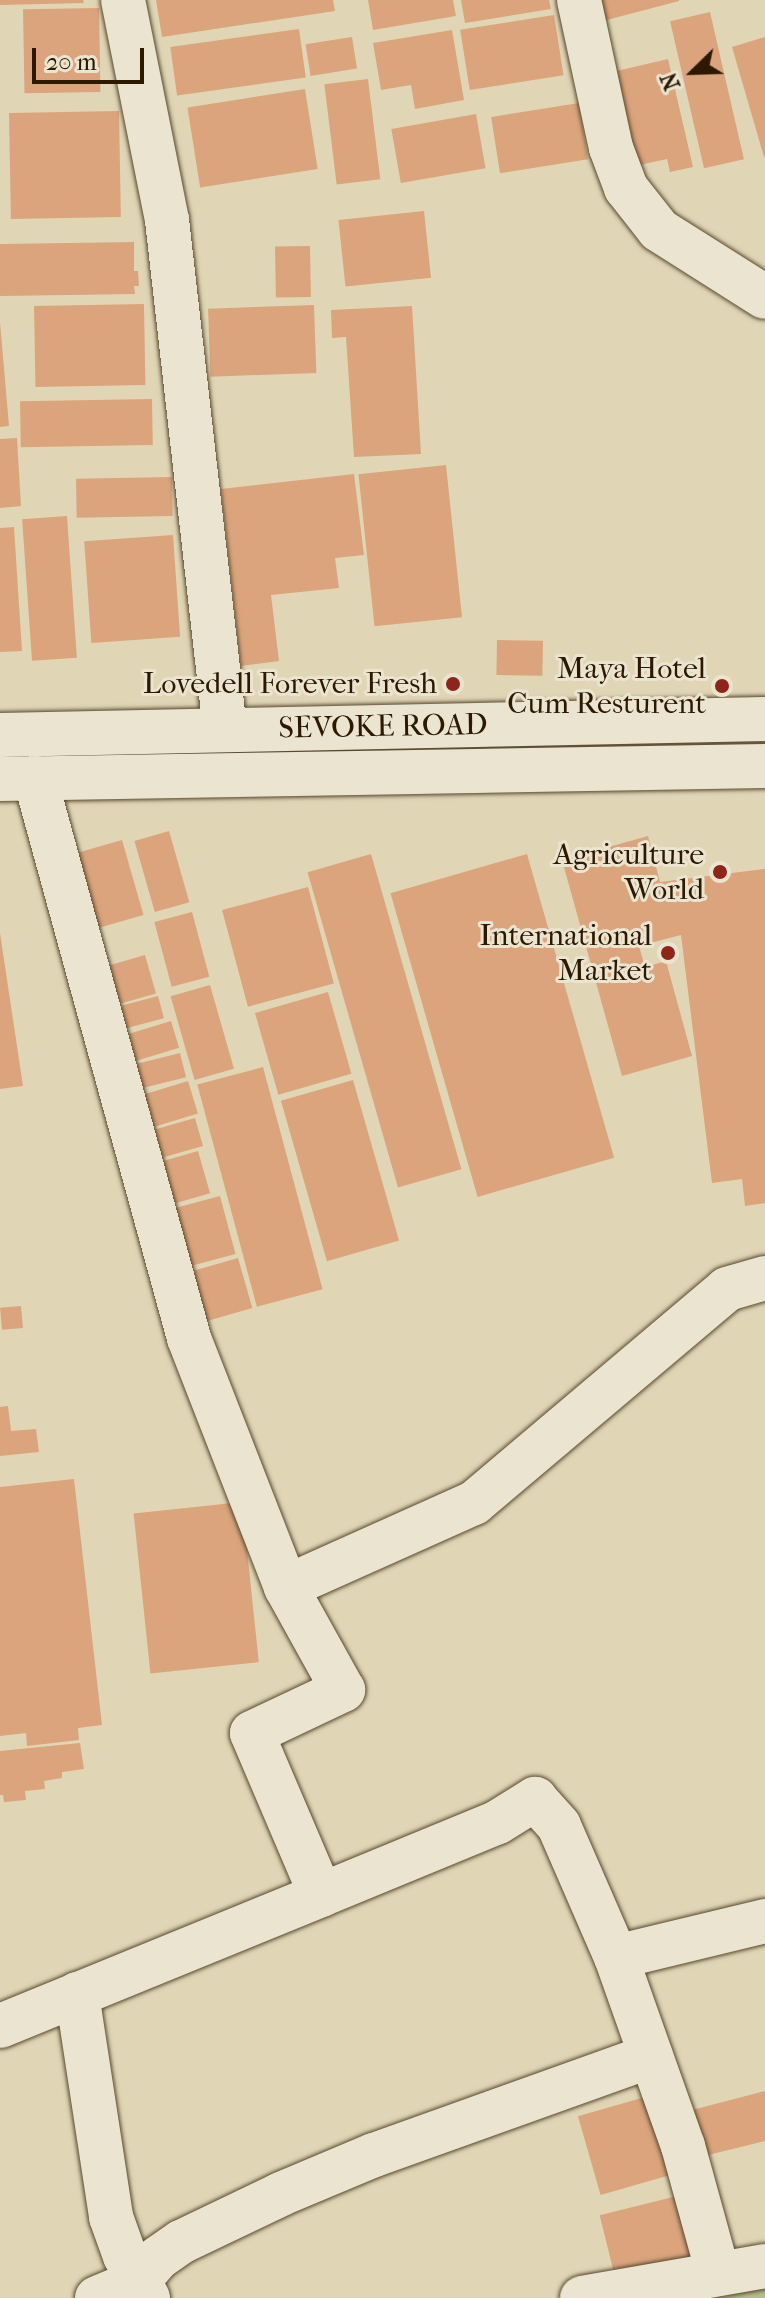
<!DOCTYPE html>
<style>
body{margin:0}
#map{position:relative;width:765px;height:2298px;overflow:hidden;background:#e0d6b6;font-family:"IM FELL French Canon",serif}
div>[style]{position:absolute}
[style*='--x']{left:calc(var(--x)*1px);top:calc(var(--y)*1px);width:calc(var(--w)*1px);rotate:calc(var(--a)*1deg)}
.green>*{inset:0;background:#b5bd8c}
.building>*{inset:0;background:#dba47d;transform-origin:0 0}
.roads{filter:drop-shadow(0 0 2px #59482e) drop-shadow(0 0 2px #59482e)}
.street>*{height:44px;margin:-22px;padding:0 22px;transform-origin:22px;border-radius:22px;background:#ebe4d0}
.secondary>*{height:44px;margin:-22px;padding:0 22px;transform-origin:22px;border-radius:22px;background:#ebe4d0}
.dots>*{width:22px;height:22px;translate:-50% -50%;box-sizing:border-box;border:4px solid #ebe4d0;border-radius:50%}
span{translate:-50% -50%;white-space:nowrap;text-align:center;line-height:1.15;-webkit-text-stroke:6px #ebe4d0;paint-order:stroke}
.poi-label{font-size:30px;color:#2c1900}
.right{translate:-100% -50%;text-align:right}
.street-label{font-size:30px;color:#2c1900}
.north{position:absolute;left:653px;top:32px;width:80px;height:80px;-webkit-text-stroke:6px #ebe4d0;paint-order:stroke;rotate:247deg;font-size:22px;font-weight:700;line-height:32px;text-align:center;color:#2c1900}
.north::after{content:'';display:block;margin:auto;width:28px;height:36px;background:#2c1900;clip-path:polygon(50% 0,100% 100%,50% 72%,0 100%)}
.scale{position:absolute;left:32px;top:48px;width:112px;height:36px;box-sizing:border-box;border:4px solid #2c1900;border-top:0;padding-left:10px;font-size:24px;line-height:28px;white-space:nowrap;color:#2c1900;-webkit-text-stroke:6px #ebe4d0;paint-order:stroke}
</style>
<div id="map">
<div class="green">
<i style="clip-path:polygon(765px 2277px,765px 2298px,649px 2298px)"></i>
</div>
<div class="building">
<i style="clip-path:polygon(0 0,83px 0,84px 3px,0 5px)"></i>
<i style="clip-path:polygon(156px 0,333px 0,335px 11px,162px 37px)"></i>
<i style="clip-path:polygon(368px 0,453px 0,456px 16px,373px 30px)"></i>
<i style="clip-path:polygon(461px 0,549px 0,551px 9px,465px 23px)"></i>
<i style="clip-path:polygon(597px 0,679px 0,679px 1px,603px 21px)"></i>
<i style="left:99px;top:8px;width:84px;height:76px;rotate:89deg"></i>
<i style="left:710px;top:12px;width:151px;height:41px;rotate:77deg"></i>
<i style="left:554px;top:15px;width:61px;height:95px;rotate:81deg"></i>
<i style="left:299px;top:29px;width:49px;height:130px;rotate:82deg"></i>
<i style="clip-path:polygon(452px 30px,464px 100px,415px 109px,411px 85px,381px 90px,373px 43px)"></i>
<i style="left:352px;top:37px;width:32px;height:47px;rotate:81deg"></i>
<i style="clip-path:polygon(765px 37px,765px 157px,764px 157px,732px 47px)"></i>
<i style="clip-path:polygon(668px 59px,693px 167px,670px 172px,667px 159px,630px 167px,608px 73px)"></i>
<i style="left:368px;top:79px;width:101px;height:44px;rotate:83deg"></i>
<i style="left:305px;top:89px;width:81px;height:119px;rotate:81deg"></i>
<i style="left:579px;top:103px;width:57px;height:89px;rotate:81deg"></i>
<i style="left:119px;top:111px;width:106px;height:110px;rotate:89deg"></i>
<i style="left:476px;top:114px;width:55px;height:86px;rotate:80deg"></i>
<i style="left:424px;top:211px;width:67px;height:86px;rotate:84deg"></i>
<i style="clip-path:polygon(134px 242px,134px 271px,138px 271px,139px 286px,134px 286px,135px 294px,0 296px,0 244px)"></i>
<i style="left:310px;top:246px;width:51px;height:35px;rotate:89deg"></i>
<i style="left:144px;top:304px;width:81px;height:110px;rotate:89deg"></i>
<i style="left:314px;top:305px;width:68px;height:106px;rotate:88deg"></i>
<i style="clip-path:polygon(412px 306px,421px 454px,354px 457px,346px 337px,332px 338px,331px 310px)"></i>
<i style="clip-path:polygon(0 322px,9px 426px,0 427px)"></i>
<i style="left:152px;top:399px;width:46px;height:132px;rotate:89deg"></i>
<i style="clip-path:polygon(17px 438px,21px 506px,0 508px,0 439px)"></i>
<i style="left:446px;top:465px;width:153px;height:88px;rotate:84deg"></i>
<i style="clip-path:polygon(354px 474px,364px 555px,335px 558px,339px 588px,271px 595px,279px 661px,241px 666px,221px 489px)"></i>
<i style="left:172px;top:477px;width:39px;height:96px;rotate:89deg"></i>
<i style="left:67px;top:516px;width:142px;height:45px;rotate:86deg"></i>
<i style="clip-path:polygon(14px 527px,22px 651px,0 652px,0 528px)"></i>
<i style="left:173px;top:535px;width:102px;height:89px;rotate:86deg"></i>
<i style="left:497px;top:640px;width:46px;height:35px;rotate:1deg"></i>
<i style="left:169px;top:831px;width:74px;height:36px;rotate:74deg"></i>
<i style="clip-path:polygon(648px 836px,660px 882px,765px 869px,765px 1203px,745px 1206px,742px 1179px,712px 1183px,681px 935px,639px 946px,645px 967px,666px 961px,692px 1056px,622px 1076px,562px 860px)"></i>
<i style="left:122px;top:840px;width:78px;height:48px;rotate:74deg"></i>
<i style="left:371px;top:854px;width:328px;height:66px;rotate:74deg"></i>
<i style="left:527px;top:854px;width:316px;height:142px;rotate:74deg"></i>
<i style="left:308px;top:887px;width:100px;height:89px;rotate:75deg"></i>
<i style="left:192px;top:912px;width:67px;height:39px;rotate:75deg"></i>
<i style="clip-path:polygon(0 933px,23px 1086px,0 1089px)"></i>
<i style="left:145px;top:955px;width:40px;height:44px;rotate:74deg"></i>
<i style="left:210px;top:985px;width:87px;height:41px;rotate:74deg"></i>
<i style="left:328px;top:992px;width:85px;height:76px;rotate:74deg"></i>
<i style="left:158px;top:996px;width:23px;height:41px;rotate:75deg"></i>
<i style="left:171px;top:1021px;width:28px;height:49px;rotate:73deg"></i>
<i style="left:180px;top:1053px;width:25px;height:55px;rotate:76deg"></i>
<i style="left:263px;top:1067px;width:230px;height:68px;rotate:75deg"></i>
<i style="left:353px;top:1080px;width:167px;height:75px;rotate:74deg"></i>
<i style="left:188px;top:1081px;width:34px;height:54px;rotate:73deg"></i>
<i style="left:195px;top:1118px;width:29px;height:50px;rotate:74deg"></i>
<i style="left:198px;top:1151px;width:44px;height:47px;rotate:74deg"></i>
<i style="left:220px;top:1196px;width:60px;height:55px;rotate:75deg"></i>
<i style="left:238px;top:1258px;width:52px;height:56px;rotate:74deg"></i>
<i style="left:21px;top:1306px;width:22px;height:21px;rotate:85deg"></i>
<i style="clip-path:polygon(8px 1406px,11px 1431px,36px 1429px,39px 1452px,0 1456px,0 1407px)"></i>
<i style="clip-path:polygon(74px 1479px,102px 1725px,78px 1728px,79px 1740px,27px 1746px,26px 1733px,0 1736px,0 1487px)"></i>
<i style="left:242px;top:1502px;width:161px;height:109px;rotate:84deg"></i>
<i style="clip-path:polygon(80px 1743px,84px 1769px,62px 1772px,62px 1778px,44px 1781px,45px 1789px,25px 1791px,26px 1800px,4px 1802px,3px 1795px,0 1795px,0 1751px)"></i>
<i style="clip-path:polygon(765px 2091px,765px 2141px,704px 2156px,692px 2110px)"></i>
<i style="left:652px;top:2095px;width:82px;height:77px;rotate:74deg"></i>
<i style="left:685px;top:2194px;width:65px;height:88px;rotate:76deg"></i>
</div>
<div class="roads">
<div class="street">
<i style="--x:123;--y:0;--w:224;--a:78.7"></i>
<i style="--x:167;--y:220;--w:513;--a:83.51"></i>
<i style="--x:579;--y:0;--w:151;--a:77.8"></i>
<i style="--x:611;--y:148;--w:43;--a:69.4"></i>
<i style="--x:626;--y:188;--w:53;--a:51.8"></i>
<i style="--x:659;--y:230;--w:125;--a:32.3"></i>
<i style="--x:286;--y:1587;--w:206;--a:-24.1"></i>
<i style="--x:474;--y:1503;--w:331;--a:-40.2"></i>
<i style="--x:727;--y:1289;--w:40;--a:-16"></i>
<i style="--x:321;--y:1895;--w:191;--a:-22.4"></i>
<i style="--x:498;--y:1822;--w:44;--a:-31.9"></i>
<i style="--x:535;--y:1799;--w:36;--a:48"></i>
<i style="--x:559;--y:1826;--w:143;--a:66.5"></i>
<i style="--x:616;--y:1957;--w:201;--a:70.5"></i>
<i style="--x:683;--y:2146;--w:132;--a:74.6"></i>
<i style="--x:616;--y:1957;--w:153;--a:-13.6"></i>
<i style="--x:77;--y:1994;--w:226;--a:81.3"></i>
<i style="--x:111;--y:2217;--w:41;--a:70.3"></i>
<i style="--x:125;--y:2256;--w:48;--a:61.3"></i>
<i style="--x:0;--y:2026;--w:347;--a:-22.2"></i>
<i style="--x:321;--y:1895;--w:176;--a:-113.1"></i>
<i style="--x:252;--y:1733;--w:101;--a:-25.3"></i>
<i style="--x:343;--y:1690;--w:118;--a:-119"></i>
<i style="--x:286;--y:1587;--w:267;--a:-111.3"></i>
<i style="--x:189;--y:1338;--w:581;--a:-105.38"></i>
<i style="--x:97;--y:2298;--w:44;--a:-22.5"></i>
<i style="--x:138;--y:2281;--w:30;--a:-49"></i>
<i style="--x:158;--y:2258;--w:28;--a:-35"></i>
<i style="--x:181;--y:2242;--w:111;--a:-25.6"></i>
<i style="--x:281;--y:2194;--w:101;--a:-22.8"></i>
<i style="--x:374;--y:2155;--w:294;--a:-19.7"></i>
<i style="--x:582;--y:2298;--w:186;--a:-9.9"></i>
</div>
<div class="secondary">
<i style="--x:0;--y:735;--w:765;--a:-1.2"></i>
<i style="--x:0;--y:779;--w:765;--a:-0.97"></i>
</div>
</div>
<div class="dots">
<i style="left:453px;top:684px;background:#8f2418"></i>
<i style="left:722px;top:686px;background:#8f2418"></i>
<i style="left:720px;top:872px;background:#8f2418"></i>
<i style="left:668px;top:953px;background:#8f2418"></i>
</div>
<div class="poi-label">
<span class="right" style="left:706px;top:686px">Maya Hotel<br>Cum Resturent</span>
<span class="right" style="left:437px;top:684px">Lovedell Forever Fresh</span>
<span class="right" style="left:704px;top:872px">Agriculture<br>World</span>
<span class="right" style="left:652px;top:953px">International<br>Market</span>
</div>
<div class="street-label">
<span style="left:383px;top:727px;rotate:-1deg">SEVOKE ROAD</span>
</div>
<div class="north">N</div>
<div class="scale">20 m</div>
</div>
